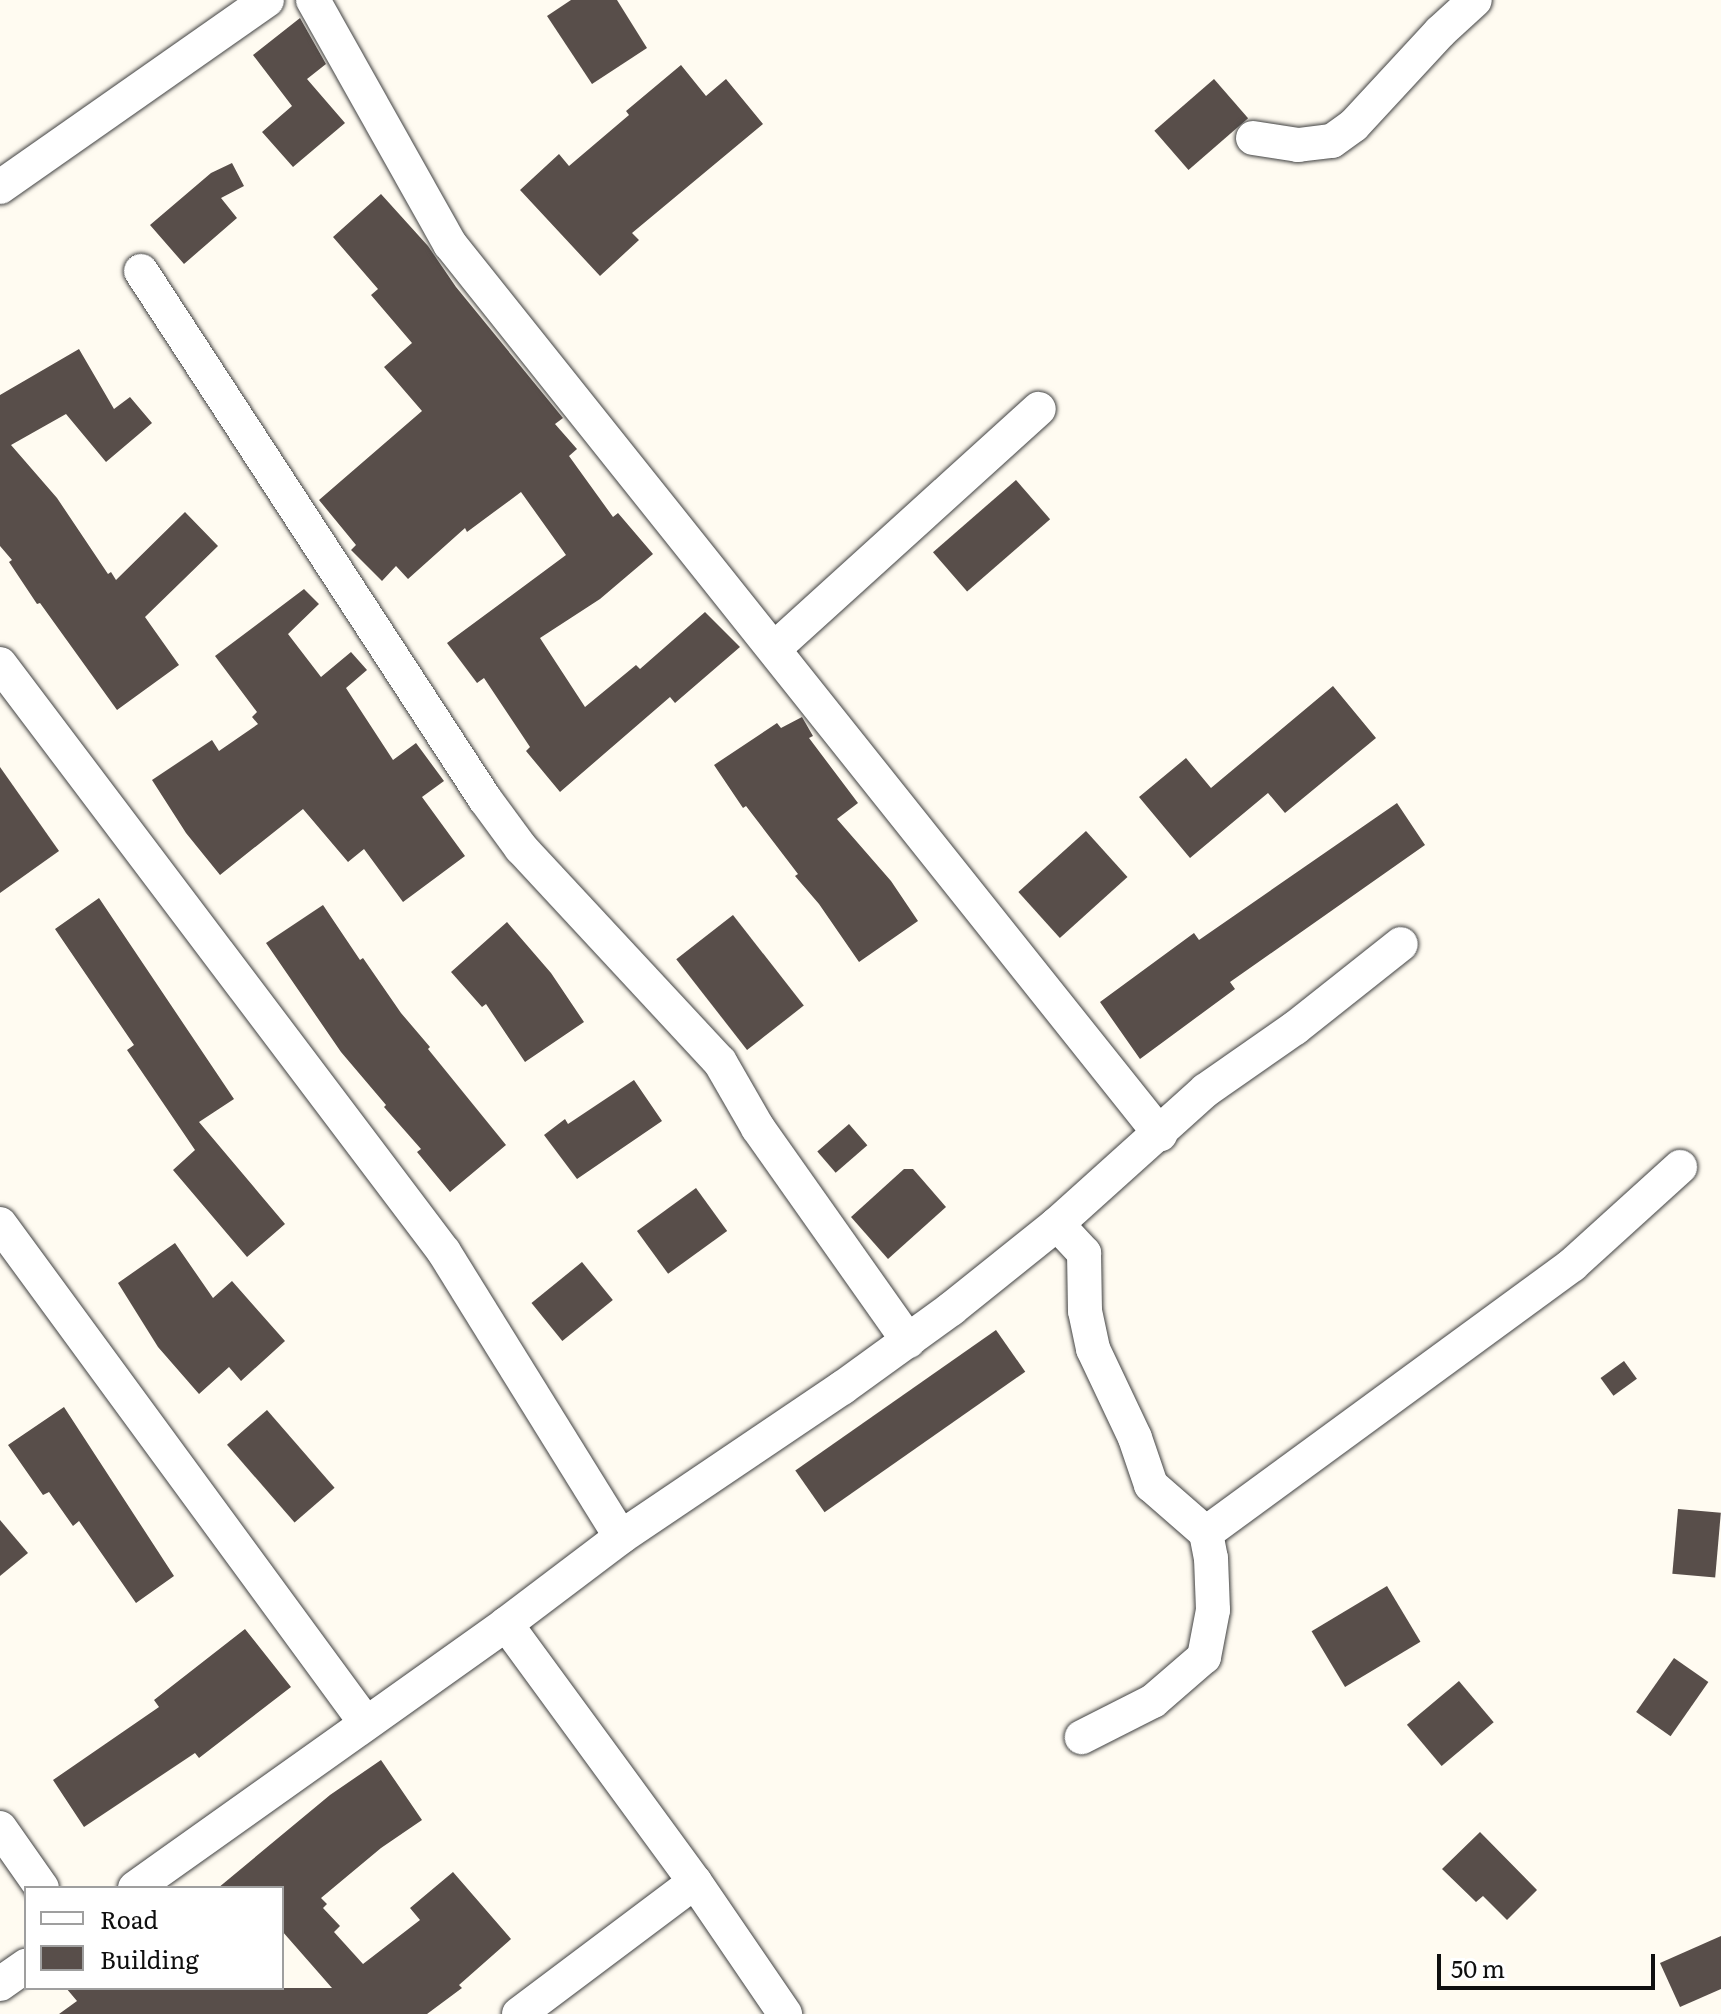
<!DOCTYPE html>
<style>
body{margin:0}
#map{position:relative;width:1721px;height:2014px;overflow:hidden;background:#fffbf1;font-family:Literata,serif}
div>[style]{position:absolute}
[style*='--x']{left:calc(var(--x)*1px);top:calc(var(--y)*1px);width:calc(var(--w)*1px);rotate:calc(var(--a)*1deg)}
.building>*{inset:0;background:#584e4a;transform-origin:0 0}
.roads{filter:drop-shadow(0 0 2px #424242) drop-shadow(0 0 2px #424242)}
.minor>*{height:34px;margin:-17px;padding:0 17px;transform-origin:17px;border-radius:17px;background:#fff}
span{translate:-50% -50%;white-space:nowrap;text-align:center;line-height:1.15;-webkit-text-stroke:8px #fff;paint-order:stroke}
.legend{position:absolute;left:24px;top:1886px;width:260px;height:104px;box-sizing:border-box;background:#fff;border:2px solid #9f9f9f;margin:0;padding:10px 14px;list-style:none;font-size:24px;color:#0f0f0f}
.legend li{display:flex;align-items:center;gap:16px;height:40px}
.legend b{width:40px;border:2px solid #9f9f9f}
.scale{position:absolute;left:1437px;top:1954px;width:218px;height:36px;box-sizing:border-box;border:4px solid #0f0f0f;border-top:0;padding-left:10px;font-size:24px;line-height:28px;white-space:nowrap;color:#0f0f0f;-webkit-text-stroke:6px #fff;paint-order:stroke}
</style>
<div id="map">
<div class="building">
<i style="clip-path:polygon(571px 0,617px 0,647px 48px,592px 84px,547px 16px)"></i>
<i style="clip-path:polygon(300px 18px,326px 64px,307px 79px,345px 123px,293px 167px,262px 132px,292px 106px,253px 55px)"></i>
<i style="clip-path:polygon(681px 65px,706px 96px,726px 79px,763px 124px,632px 233px,639px 240px,600px 276px,520px 190px,559px 154px,569px 166px,629px 115px,626px 111px)"></i>
<i style="left:1214px;top:79px;width:52px;height:79px;rotate:49deg"></i>
<i style="clip-path:polygon(232px 163px,244px 186px,221px 198px,237px 218px,184px 264px,150px 225px,211px 173px)"></i>
<i style="clip-path:polygon(381px 194px,428px 246px,456px 287px,563px 418px,555px 424px,577px 449px,569px 456px,613px 517px,618px 513px,653px 554px,600px 599px,540px 638px,585px 707px,636px 665px,640px 669px,705px 612px,740px 647px,675px 703px,670px 697px,560px 792px,526px 751px,530px 747px,484px 678px,477px 683px,447px 643px,566px 555px,521px 492px,467px 532px,465px 528px,408px 579px,396px 566px,382px 581px,351px 550px,356px 545px,319px 500px,422px 411px,384px 367px,412px 343px,371px 295px,378px 289px,333px 237px)"></i>
<i style="clip-path:polygon(79px 349px,114px 409px,130px 397px,152px 423px,106px 462px,66px 414px,11px 445px,57px 498px,108px 574px,111px 572px,116px 580px,185px 512px,218px 546px,145px 617px,179px 665px,117px 710px,40px 603px,37px 604px,9px 562px,12px 560px,0 546px,0 395px)"></i>
<i style="left:1016px;top:480px;width:52px;height:110px;rotate:49deg"></i>
<i style="clip-path:polygon(304px 589px,319px 604px,288px 634px,321px 677px,351px 652px,367px 670px,346px 688px,393px 760px,416px 743px,444px 781px,422px 797px,465px 856px,403px 902px,364px 849px,348px 862px,303px 809px,220px 875px,186px 833px,152px 780px,212px 740px,219px 751px,258px 724px,252px 717px,257px 712px,215px 656px)"></i>
<i style="clip-path:polygon(1333px 686px,1376px 738px,1285px 813px,1268px 793px,1190px 858px,1139px 797px,1186px 758px,1211px 788px)"></i>
<i style="clip-path:polygon(802px 717px,813px 736px,809px 738px,858px 803px,837px 819px,891px 881px,918px 921px,859px 962px,819px 904px,795px 876px,798px 874px,746px 806px,743px 808px,714px 765px,777px 723px,781px 728px)"></i>
<i style="clip-path:polygon(0 767px,59px 851px,0 893px)"></i>
<i style="clip-path:polygon(1397px 803px,1425px 845px,1230px 982px,1235px 989px,1140px 1059px,1100px 1002px,1194px 933px,1199px 940px)"></i>
<i style="left:1086px;top:831px;width:62px;height:91px;rotate:48deg"></i>
<i style="clip-path:polygon(99px 898px,234px 1099px,199px 1122px,285px 1224px,247px 1257px,173px 1170px,195px 1150px,127px 1050px,134px 1045px,55px 929px)"></i>
<i style="clip-path:polygon(323px 905px,360px 960px,363px 958px,401px 1013px,430px 1047px,428px 1049px,506px 1145px,450px 1192px,417px 1152px,421px 1149px,384px 1107px,386px 1105px,341px 1052px,266px 943px)"></i>
<i style="left:733px;top:915px;width:115px;height:72px;rotate:52deg"></i>
<i style="clip-path:polygon(507px 922px,551px 973px,584px 1022px,525px 1062px,486px 1004px,482px 1007px,451px 972px)"></i>
<i style="clip-path:polygon(634px 1080px,662px 1121px,577px 1179px,544px 1135px,565px 1119px,568px 1124px)"></i>
<i style="left:849px;top:1124px;width:28px;height:42px;rotate:49deg"></i>
<i style="clip-path:polygon(904px 1169px,913px 1169px,946px 1207px,888px 1259px,851px 1217px)"></i>
<i style="left:696px;top:1188px;width:53px;height:73px;rotate:54deg"></i>
<i style="clip-path:polygon(175px 1243px,213px 1298px,232px 1281px,285px 1341px,241px 1381px,229px 1367px,199px 1394px,158px 1347px,118px 1283px)"></i>
<i style="left:582px;top:1262px;width:49px;height:65px;rotate:51deg"></i>
<i style="left:996px;top:1330px;width:51px;height:245px;rotate:55deg"></i>
<i style="left:1624px;top:1361px;width:22px;height:29px;rotate:54deg"></i>
<i style="clip-path:polygon(64px 1407px,174px 1576px,136px 1603px,79px 1521px,73px 1526px,49px 1492px,43px 1495px,8px 1445px)"></i>
<i style="left:267px;top:1410px;width:103px;height:53px;rotate:49deg"></i>
<i style="left:1678px;top:1509px;width:43px;height:65px;rotate:5deg"></i>
<i style="clip-path:polygon(0 1520px,28px 1553px,0 1576px)"></i>
<i style="left:1387px;top:1586px;width:65px;height:88px;rotate:59deg"></i>
<i style="clip-path:polygon(245px 1629px,291px 1687px,199px 1758px,195px 1753px,84px 1827px,53px 1780px,159px 1707px,154px 1700px)"></i>
<i style="left:1674px;top:1658px;width:42px;height:66px;rotate:35deg"></i>
<i style="left:1459px;top:1681px;width:54px;height:68px;rotate:50deg"></i>
<i style="clip-path:polygon(381px 1760px,422px 1820px,381px 1848px,321px 1898px,327px 1904px,323px 1908px,340px 1926px,334px 1932px,363px 1964px,420px 1920px,410px 1908px,453px 1872px,511px 1939px,459px 1985px,462px 1988px,427px 2014px,59px 2014px,77px 2001px,66px 1988px,332px 1988px,282px 1931px,282px 1888px,218px 1888px,330px 1795px)"></i>
<i style="clip-path:polygon(1480px 1832px,1537px 1890px,1507px 1920px,1483px 1896px,1476px 1902px,1442px 1869px)"></i>
<i style="clip-path:polygon(1721px 1936px,1721px 1989px,1680px 2007px,1660px 1963px)"></i>
</div>
<div class="roads">
<div class="minor">
<i style="--x:313;--y:0;--w:280;--a:60.7"></i>
<i style="--x:450;--y:244;--w:1139;--a:51.42"></i>
<i style="--x:1253;--y:138;--w:46;--a:8.8"></i>
<i style="--x:1298;--y:145;--w:34;--a:-7"></i>
<i style="--x:1332;--y:141;--w:27;--a:-36"></i>
<i style="--x:1354;--y:125;--w:127;--a:-47.2"></i>
<i style="--x:1440;--y:32;--w:47;--a:-42.4"></i>
<i style="--x:0;--y:187;--w:326;--a:-35"></i>
<i style="--x:141;--y:271;--w:630;--a:56.92"></i>
<i style="--x:485;--y:799;--w:61;--a:53.7"></i>
<i style="--x:521;--y:848;--w:292;--a:47.1"></i>
<i style="--x:720;--y:1062;--w:76;--a:60.1"></i>
<i style="--x:758;--y:1128;--w:261;--a:54.8"></i>
<i style="--x:775;--y:648;--w:356;--a:-42.2"></i>
<i style="--x:0;--y:664;--w:737;--a:52.94"></i>
<i style="--x:444;--y:1252;--w:335;--a:58.2"></i>
<i style="--x:0;--y:1224;--w:617;--a:53.76"></i>
<i style="--x:1057;--y:1224;--w:40;--a:47"></i>
<i style="--x:1084;--y:1253;--w:58;--a:89"></i>
<i style="--x:1085;--y:1311;--w:39;--a:78"></i>
<i style="--x:1093;--y:1349;--w:98;--a:64.7"></i>
<i style="--x:1135;--y:1438;--w:50;--a:71.2"></i>
<i style="--x:1151;--y:1485;--w:73;--a:41.1"></i>
<i style="--x:1206;--y:1533;--w:25;--a:79"></i>
<i style="--x:1211;--y:1558;--w:52;--a:87.8"></i>
<i style="--x:1213;--y:1610;--w:48;--a:100.8"></i>
<i style="--x:1204;--y:1657;--w:67;--a:139.2"></i>
<i style="--x:1153;--y:1701;--w:80;--a:153.1"></i>
<i style="--x:1206;--y:1533;--w:454;--a:-36.2"></i>
<i style="--x:1572;--y:1265;--w:146;--a:-42.2"></i>
<i style="--x:506;--y:1624;--w:320;--a:53.8"></i>
<i style="--x:695;--y:1882;--w:160;--a:55.7"></i>
<i style="--x:0;--y:1828;--w:73;--a:55"></i>
<i style="--x:135;--y:1888;--w:455;--a:-35.4"></i>
<i style="--x:506;--y:1624;--w:144;--a:-37.1"></i>
<i style="--x:621;--y:1537;--w:267;--a:-34"></i>
<i style="--x:842;--y:1388;--w:135;--a:-35.9"></i>
<i style="--x:951;--y:1309;--w:136;--a:-38.7"></i>
<i style="--x:1057;--y:1224;--w:200;--a:-42"></i>
<i style="--x:1206;--y:1090;--w:108;--a:-34.9"></i>
<i style="--x:1295;--y:1028;--w:135;--a:-38.4"></i>
<i style="--x:0;--y:1984;--w:32;--a:-35"></i>
<i style="--x:519;--y:2014;--w:220;--a:-36.9"></i>
</div>
</div>
<ul class="legend">
<li><b style="height:10px;background:#fff"></b>Road</li>
<li><b style="height:22px;background:#584e4a"></b>Building</li>
</ul>
<div class="scale">50 m</div>
</div>
